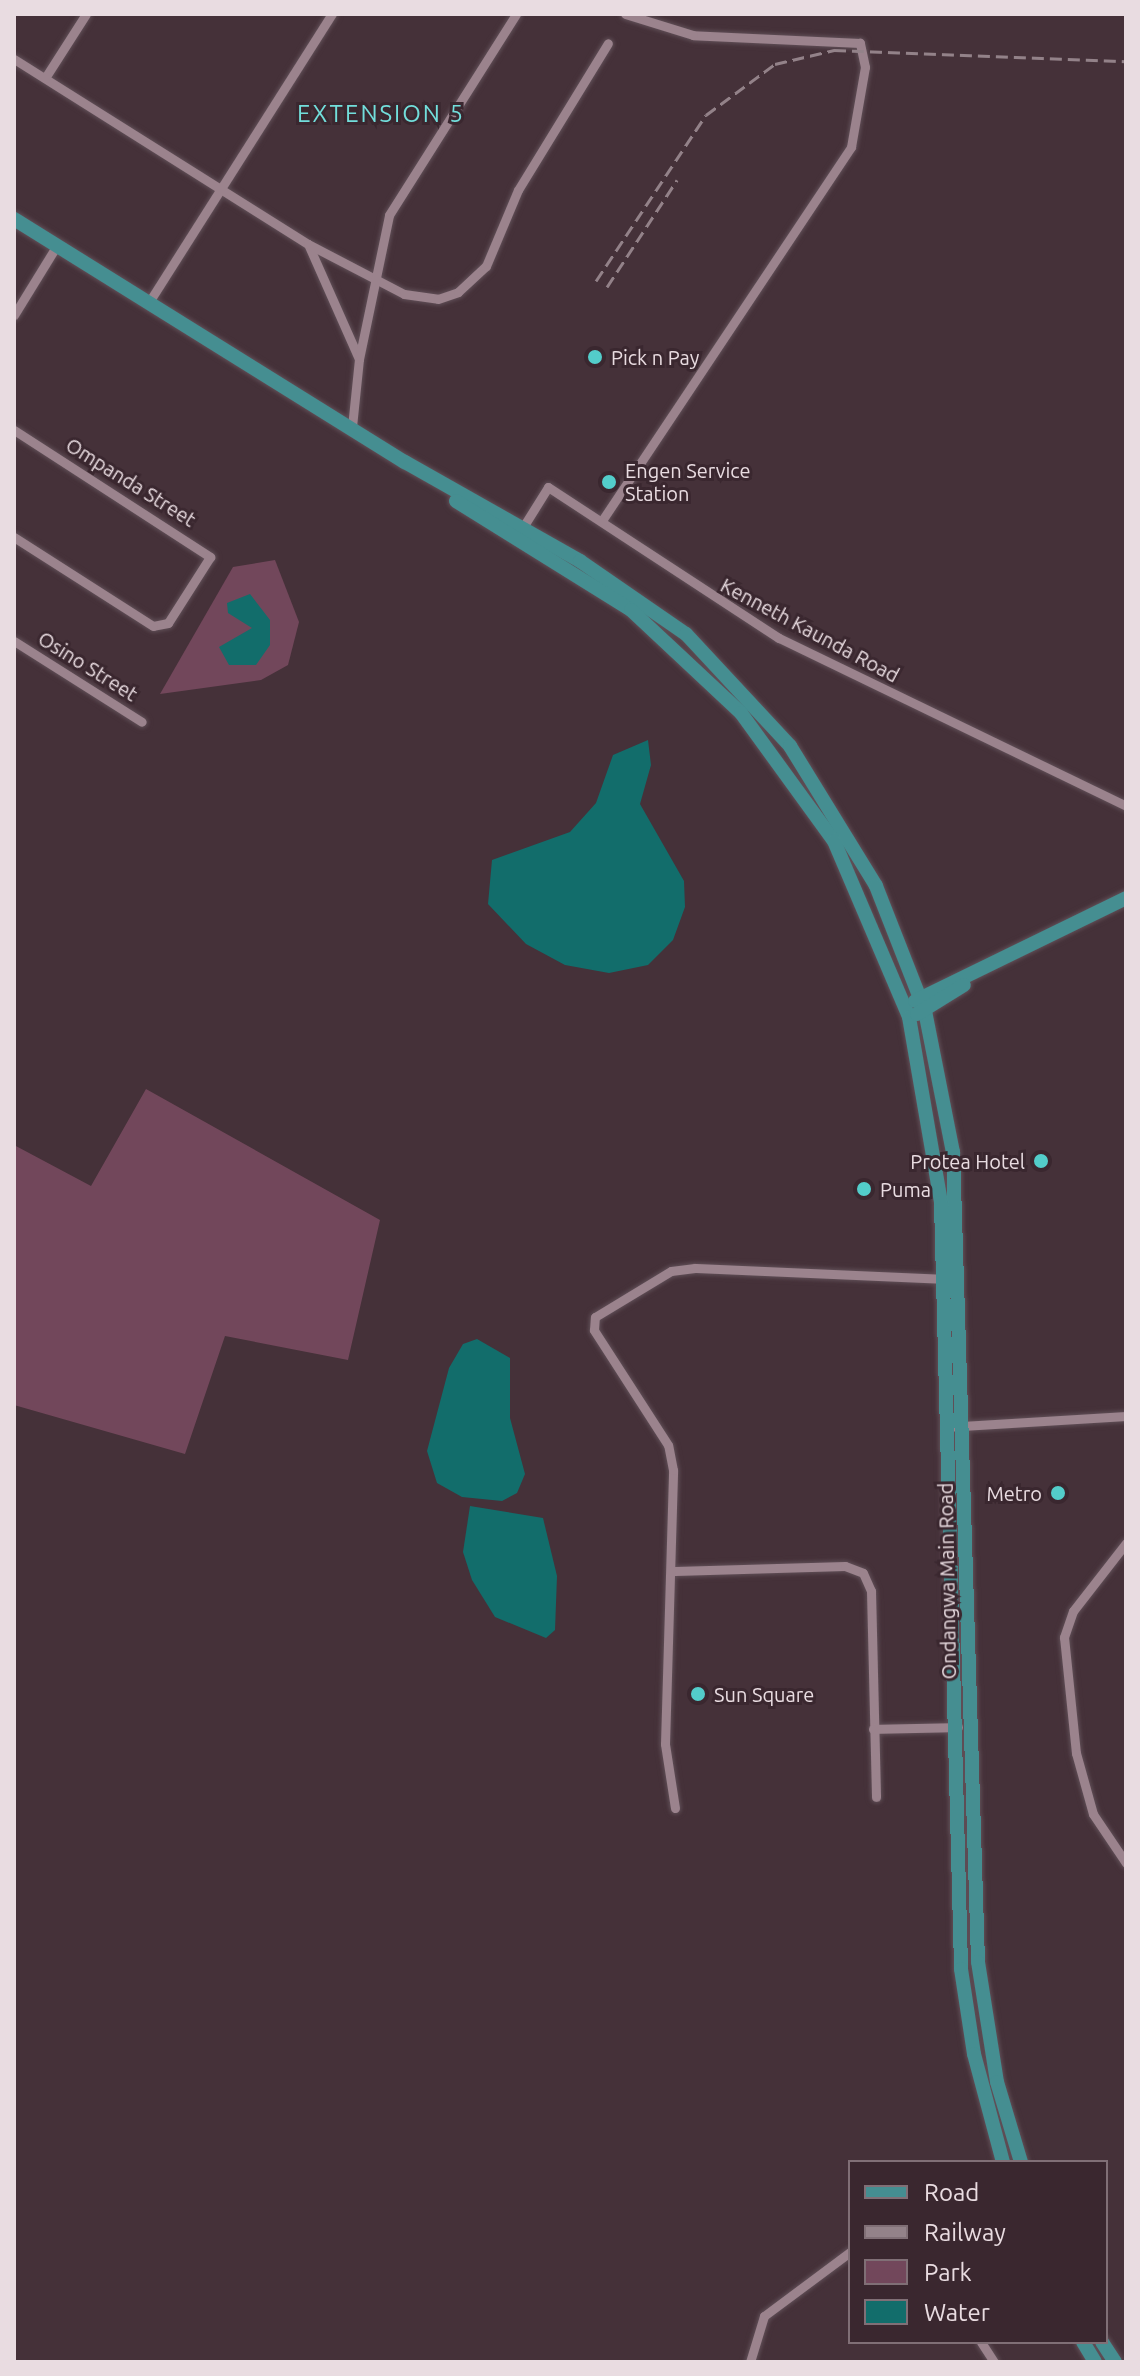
<!DOCTYPE html>
<style>
body{margin:0}
#map{position:relative;width:1140px;height:2376px;overflow:hidden;background:#453139;font-family:Ubuntu,sans-serif}
div>[style]{position:absolute}
[style*='--x']{left:calc(var(--x)*1px);top:calc(var(--y)*1px);width:calc(var(--w)*1px);rotate:calc(var(--a)*1deg)}
.green>*{inset:0;background:#72475b}
.water>*{inset:0;background:#126d6b}
.roads{filter:drop-shadow(0 0 2px #604f57) drop-shadow(0 0 2px #604f57)}
.street>*{height:9px;margin:-4.5px;padding:0 4.5px;transform-origin:4.5px;border-radius:4.5px;background:#9b838d}
.primary>*{height:14px;margin:-7px;padding:0 7px;transform-origin:7px;border-radius:7px;background:#458e91}
.rail>*{height:3px;margin-top:-1.5px;transform-origin:0;background:repeating-linear-gradient(90deg,#938289 0 12px,transparent 0 18px)}
.dots>*{width:22px;height:22px;translate:-50% -50%;box-sizing:border-box;border:4px solid #3a272f;border-radius:50%}
span{translate:-50% -50%;white-space:nowrap;text-align:center;line-height:1.15;-webkit-text-stroke:6px #3a272f;paint-order:stroke}
.poi-label{font-size:20px;color:#e9dce1}
.left{translate:0 -50%;text-align:left}
.right{translate:-100% -50%;text-align:right}
.street-label{font-size:20px;color:#e9dce1}
.quarter-label{font-size:24px;color:#72dedb;letter-spacing:2px}
.frame{position:absolute;inset:0;border:16px solid #e9dce1;pointer-events:none}
.legend{position:absolute;left:848px;top:2160px;width:260px;height:184px;box-sizing:border-box;background:#3a272f;border:2px solid #806f76;margin:0;padding:10px 14px;list-style:none;font-size:24px;color:#e9dce1}
.legend li{display:flex;align-items:center;gap:16px;height:40px}
.legend b{width:40px;border:2px solid #806f76}
</style>
<div id="map">
<div class="green">
<i style="clip-path:polygon(275px 560px,299px 622px,288px 665px,261px 680px,160px 694px,233px 567px)"></i>
<i style="clip-path:polygon(146px 1089px,380px 1220px,348px 1360px,225px 1336px,185px 1454px,14px 1405px,14px 1145px,91px 1186px)"></i>
</div>
<div class="water">
<i style="clip-path:polygon(250px 594px,270px 620px,270px 645px,256px 665px,229px 665px,219px 647px,252px 628px,228px 613px,227px 603px)"></i>
<i style="clip-path:polygon(648px 740px,651px 765px,640px 804px,684px 881px,685px 907px,673px 940px,648px 965px,609px 973px,565px 965px,526px 944px,488px 904px,492px 860px,570px 832px,596px 803px,613px 755px)"></i>
<i style="clip-path:polygon(477px 1339px,510px 1358px,510px 1418px,525px 1474px,517px 1493px,502px 1501px,462px 1497px,437px 1483px,427px 1451px,449px 1368px,463px 1344px)"></i>
<i style="clip-path:polygon(470px 1506px,543px 1518px,557px 1576px,555px 1630px,546px 1638px,495px 1617px,472px 1580px,463px 1552px)"></i>
</div>
<div class="roads">
<div class="street">
<i style="--x:14;--y:59;--w:347;--a:32.2"></i>
<i style="--x:308;--y:244;--w:126;--a:66.1"></i>
<i style="--x:359;--y:359;--w:68;--a:95.9"></i>
<i style="--x:45;--y:78;--w:76;--a:-57.4"></i>
<i style="--x:308;--y:244;--w:108;--a:27.5"></i>
<i style="--x:404;--y:294;--w:34;--a:8"></i>
<i style="--x:438;--y:299;--w:21;--a:-19"></i>
<i style="--x:458;--y:292;--w:38;--a:-43"></i>
<i style="--x:486;--y:266;--w:82;--a:-67.2"></i>
<i style="--x:518;--y:190;--w:172;--a:-58.5"></i>
<i style="--x:149;--y:302;--w:341;--a:-57.6"></i>
<i style="--x:14;--y:315;--w:82;--a:-58.4"></i>
<i style="--x:359;--y:359;--w:147;--a:-78.2"></i>
<i style="--x:389;--y:215;--w:238;--a:-57.7"></i>
<i style="--x:14;--y:430;--w:234;--a:32.9"></i>
<i style="--x:210;--y:557;--w:78;--a:122.5"></i>
<i style="--x:168;--y:623;--w:15;--a:169"></i>
<i style="--x:153;--y:626;--w:165;--a:-147.4"></i>
<i style="--x:603;--y:519;--w:447;--a:-56.3"></i>
<i style="--x:851;--y:147;--w:81;--a:-80.1"></i>
<i style="--x:865;--y:67;--w:25;--a:-102"></i>
<i style="--x:860;--y:43;--w:167;--a:-177.3"></i>
<i style="--x:693;--y:35;--w:71;--a:-162.8"></i>
<i style="--x:520;--y:532;--w:53;--a:-58.1"></i>
<i style="--x:548;--y:487;--w:276;--a:33.2"></i>
<i style="--x:779;--y:638;--w:386;--a:25.8"></i>
<i style="--x:14;--y:641;--w:151;--a:32.3"></i>
<i style="--x:946;--y:1427;--w:180;--a:-3.5"></i>
<i style="--x:1126;--y:1543;--w:86;--a:127.9"></i>
<i style="--x:1073;--y:1611;--w:28;--a:109"></i>
<i style="--x:1064;--y:1637;--w:117;--a:84.1"></i>
<i style="--x:1076;--y:1753;--w:63;--a:74.4"></i>
<i style="--x:1093;--y:1814;--w:59;--a:56"></i>
<i style="--x:675;--y:1571;--w:170;--a:-1.7"></i>
<i style="--x:845;--y:1566;--w:19;--a:21"></i>
<i style="--x:863;--y:1573;--w:20;--a:66"></i>
<i style="--x:871;--y:1591;--w:206;--a:88.6"></i>
<i style="--x:873;--y:1729;--w:85;--a:-1.3"></i>
<i style="--x:675;--y:1808;--w:65;--a:-98.9"></i>
<i style="--x:665;--y:1744;--w:274;--a:-88.3"></i>
<i style="--x:673;--y:1470;--w:25;--a:-101"></i>
<i style="--x:668;--y:1445;--w:137;--a:-122.8"></i>
<i style="--x:594;--y:1330;--w:13;--a:-86"></i>
<i style="--x:595;--y:1317;--w:89;--a:-31.2"></i>
<i style="--x:671;--y:1271;--w:24;--a:-7"></i>
<i style="--x:695;--y:1268;--w:253;--a:2.5"></i>
<i style="--x:981;--y:2342;--w:24;--a:57"></i>
<i style="--x:750;--y:2362;--w:48;--a:-73.1"></i>
<i style="--x:764;--y:2316;--w:107;--a:-36.7"></i>
</div>
<div class="primary">
<i style="--x:14;--y:219;--w:460;--a:31.9"></i>
<i style="--x:405;--y:462;--w:201;--a:29.5"></i>
<i style="--x:580;--y:561;--w:129;--a:34.6"></i>
<i style="--x:686;--y:634;--w:153;--a:47.1"></i>
<i style="--x:790;--y:746;--w:164;--a:58.4"></i>
<i style="--x:876;--y:886;--w:134;--a:68.6"></i>
<i style="--x:925;--y:1011;--w:144;--a:78.8"></i>
<i style="--x:953;--y:1152;--w:810;--a:88.23"></i>
<i style="--x:978;--y:1962;--w:121;--a:81"></i>
<i style="--x:997;--y:2082;--w:84;--a:73.3"></i>
<i style="--x:456;--y:501;--w:206;--a:31.9"></i>
<i style="--x:631;--y:610;--w:151;--a:43.1"></i>
<i style="--x:741;--y:713;--w:158;--a:54"></i>
<i style="--x:834;--y:841;--w:191;--a:66.9"></i>
<i style="--x:909;--y:1017;--w:189;--a:80.2"></i>
<i style="--x:941;--y:1203;--w:766;--a:88.5"></i>
<i style="--x:961;--y:1969;--w:86;--a:81.3"></i>
<i style="--x:974;--y:2054;--w:112;--a:75"></i>
<i style="--x:915;--y:1001;--w:235;--a:-26"></i>
<i style="--x:917;--y:1014;--w:55;--a:-31.7"></i>
<i style="--x:1083;--y:2342;--w:23;--a:59"></i>
<i style="--x:1102;--y:2342;--w:24;--a:57"></i>
</div>
</div>
<div class="rail">
<i style="--x:596;--y:281;--w:199;--a:-56.5"></i>
<i style="--x:706;--y:115;--w:86;--a:-36.5"></i>
<i style="--x:775;--y:64;--w:61;--a:-13.3"></i>
<i style="--x:834;--y:50;--w:292;--a:2.2"></i>
<i style="--x:607;--y:287;--w:128;--a:-56.8"></i>
</div>
<div class="dots">
<i style="left:595px;top:357px;background:#53cdca"></i>
<i style="left:609px;top:482px;background:#53cdca"></i>
<i style="left:1041px;top:1161px;background:#53cdca"></i>
<i style="left:864px;top:1189px;background:#53cdca"></i>
<i style="left:1058px;top:1493px;background:#53cdca"></i>
<i style="left:698px;top:1694px;background:#53cdca"></i>
</div>
<div class="poi-label">
<span class="left" style="left:611px;top:357px">Pick n Pay</span>
<span class="left" style="left:625px;top:482px">Engen Service<br>Station</span>
<span class="right" style="left:1025px;top:1161px">Protea Hotel</span>
<span class="left" style="left:880px;top:1189px">Puma</span>
<span class="right" style="left:1042px;top:1493px">Metro</span>
<span class="left" style="left:714px;top:1694px">Sun Square</span>
</div>
<div class="street-label">
<span style="left:131px;top:482px;rotate:32deg">Ompanda Street</span>
<span style="left:810px;top:630px;rotate:28deg">Kenneth Kaunda Road</span>
<span style="left:88px;top:666px;rotate:32deg">Osino Street</span>
<span style="left:947px;top:1581px;rotate:-91deg">Ondangwa Main Road</span>
</div>
<div class="quarter-label">
<span style="left:381px;top:114px">EXTENSION 5</span>
</div>
<div class="frame"></div>
<ul class="legend">
<li><b style="height:10px;background:#458e91"></b>Road</li>
<li><b style="height:10px;background:#938289"></b>Railway</li>
<li><b style="height:22px;background:#72475b"></b>Park</li>
<li><b style="height:22px;background:#126d6b"></b>Water</li>
</ul>
</div>
